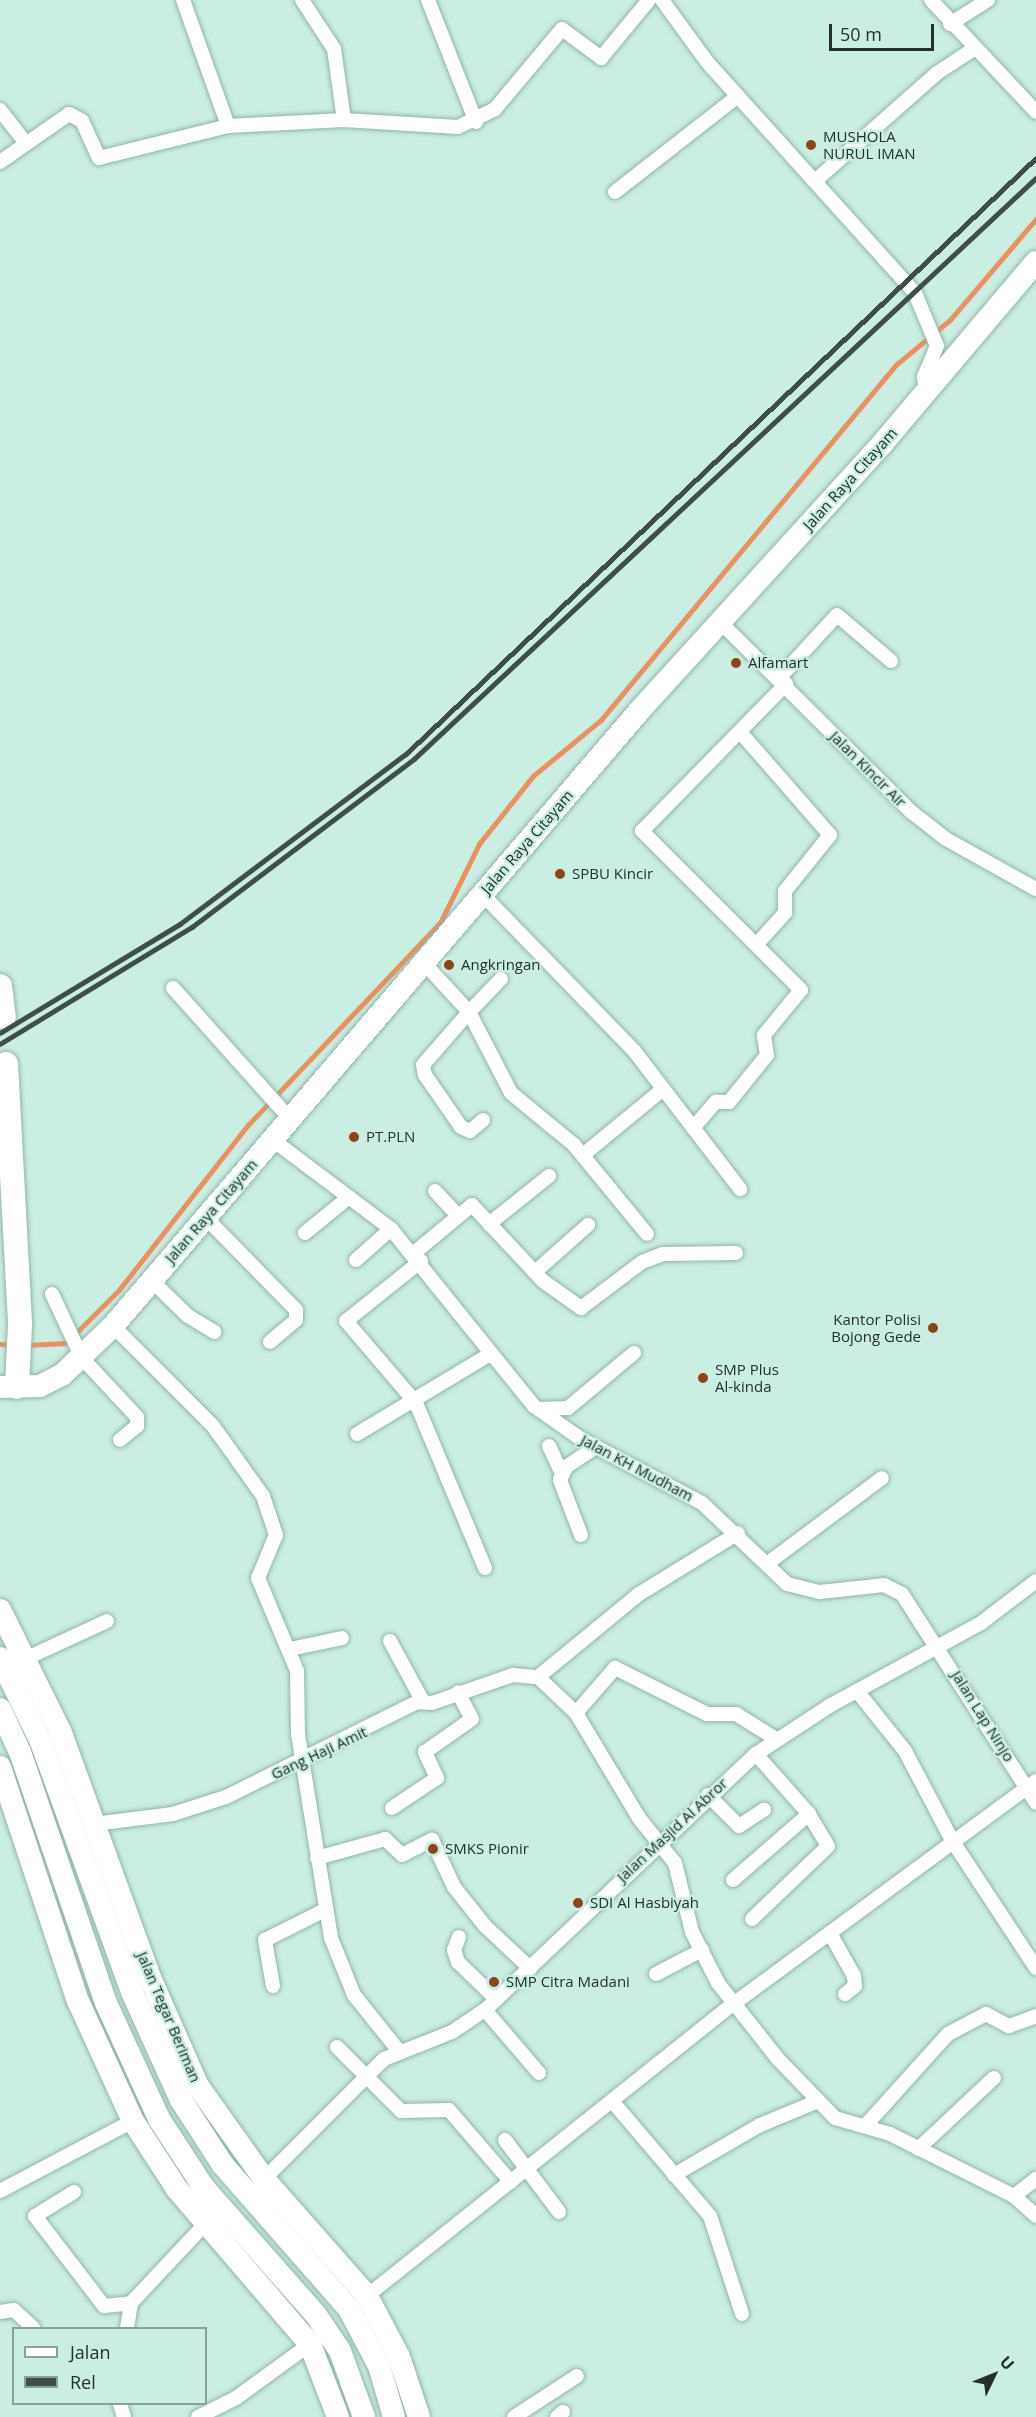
<!DOCTYPE html>
<style>
body{margin:0}
#map{position:relative;width:1036px;height:2417px;overflow:hidden;background:#cbeee2;font-family:"Open Sans",sans-serif}
div>[style]{position:absolute}
[style*='--x']{left:calc(var(--x)*1px);top:calc(var(--y)*1px);width:calc(var(--w)*1px);rotate:calc(var(--a)*1deg)}
.stream>*{height:4.5px;margin:-2.25px;padding:0 2.25px;transform-origin:2.25px;border-radius:2.25px;background:#e89161}
.roads{filter:drop-shadow(0 0 2px #93b4a9) drop-shadow(0 0 2px #93b4a9)}
.minor>*{height:14px;margin:-7px;padding:0 7px;transform-origin:7px;border-radius:7px;background:#fff}
.primary>*{height:22px;margin:-11px;padding:0 11px;transform-origin:11px;border-radius:11px;background:#fff}
.trunk>*{height:24px;margin:-12px;padding:0 12px;transform-origin:12px;border-radius:12px;background:#fff}
.rail>*{height:4.5px;margin:-2.25px;padding:0 2.25px;transform-origin:2.25px;border-radius:2.25px;background:#3e4f4a}
.dots>*{width:16px;height:16px;translate:-50% -50%;box-sizing:border-box;border:3px solid #cbeee2;border-radius:50%}
span{translate:-50% -50%;white-space:nowrap;text-align:center;line-height:1.15;-webkit-text-stroke:4.5px #cbeee2;paint-order:stroke}
.poi-label{font-size:15px;color:#23302c}
.left{translate:0 -50%;text-align:left}
.right{translate:-100% -50%;text-align:right}
.street-label{font-size:15px;color:#23302c}
.legend{position:absolute;left:12px;top:2327px;width:195px;height:78px;box-sizing:border-box;background:#cbeee2;border:2px solid #88a299;margin:0;padding:8px 10px;list-style:none;font-size:18px;color:#23302c}
.legend li{display:flex;align-items:center;gap:12px;height:30px}
.legend b{width:30px;border:2px solid #88a299}
.north{position:absolute;left:964px;top:2345px;width:60px;height:60px;-webkit-text-stroke:4px #cbeee2;paint-order:stroke;rotate:47deg;font-size:16px;font-weight:700;line-height:24px;text-align:center;color:#23302c}
.north::after{content:'';display:block;margin:auto;width:21px;height:27px;background:#23302c;clip-path:polygon(50% 0,100% 100%,50% 72%,0 100%)}
.scale{position:absolute;left:829px;top:24px;width:105px;height:27px;box-sizing:border-box;border:3px solid #23302c;border-top:0;padding-left:8px;font-size:18px;line-height:21px;white-space:nowrap;color:#23302c;-webkit-text-stroke:4px #cbeee2;paint-order:stroke}
</style>
<div id="map">
<div class="stream">
<i style="--x:0;--y:1344;--w:12;--a:5"></i>
<i style="--x:27;--y:1345;--w:39;--a:-3"></i>
<i style="--x:66;--y:1343;--w:75;--a:-45"></i>
<i style="--x:119;--y:1290;--w:209;--a:-52"></i>
<i style="--x:248;--y:1125;--w:279;--a:-46.5"></i>
<i style="--x:440;--y:923;--w:88;--a:-63.7"></i>
<i style="--x:479;--y:844;--w:87;--a:-51.5"></i>
<i style="--x:533;--y:776;--w:88;--a:-39.5"></i>
<i style="--x:601;--y:720;--w:463;--a:-50.3"></i>
<i style="--x:897;--y:364;--w:69;--a:-39.7"></i>
<i style="--x:950;--y:320;--w:133;--a:-49.6"></i>
</div>
<div class="roads">
<div class="minor">
<i style="--x:183;--y:0;--w:134;--a:70.3"></i>
<i style="--x:228;--y:126;--w:116;--a:-3"></i>
<i style="--x:344;--y:120;--w:114;--a:3.5"></i>
<i style="--x:458;--y:127;--w:41;--a:-25.9"></i>
<i style="--x:495;--y:109;--w:104;--a:-50.1"></i>
<i style="--x:562;--y:29;--w:49;--a:36.6"></i>
<i style="--x:601;--y:58;--w:75;--a:-50.4"></i>
<i style="--x:302;--y:0;--w:59;--a:56.9"></i>
<i style="--x:334;--y:49;--w:72;--a:82"></i>
<i style="--x:428;--y:0;--w:131;--a:68.5"></i>
<i style="--x:662;--y:0;--w:78;--a:53.9"></i>
<i style="--x:708;--y:63;--w:309;--a:48"></i>
<i style="--x:915;--y:293;--w:57;--a:67.5"></i>
<i style="--x:937;--y:346;--w:34;--a:113"></i>
<i style="--x:924;--y:377;--w:14;--a:82"></i>
<i style="--x:931;--y:0;--w:154;--a:46.8"></i>
<i style="--x:950;--y:24;--w:45;--a:-32.3"></i>
<i style="--x:0;--y:110;--w:41;--a:52"></i>
<i style="--x:0;--y:162;--w:84;--a:-34.8"></i>
<i style="--x:69;--y:114;--w:15;--a:28"></i>
<i style="--x:82;--y:121;--w:41;--a:65.3"></i>
<i style="--x:99;--y:158;--w:133;--a:-13.9"></i>
<i style="--x:815;--y:181;--w:163;--a:-41.5"></i>
<i style="--x:937;--y:73;--w:45;--a:-33.3"></i>
<i style="--x:615;--y:192;--w:156;--a:-38"></i>
<i style="--x:721;--y:623;--w:265;--a:44.8"></i>
<i style="--x:909;--y:810;--w:47;--a:38.1"></i>
<i style="--x:946;--y:839;--w:103;--a:29.1"></i>
<i style="--x:780;--y:677;--w:84;--a:-47.4"></i>
<i style="--x:837;--y:615;--w:71;--a:40.4"></i>
<i style="--x:741;--y:733;--w:135;--a:48.9"></i>
<i style="--x:830;--y:835;--w:72;--a:128.8"></i>
<i style="--x:785;--y:891;--w:22;--a:90"></i>
<i style="--x:785;--y:913;--w:43;--a:132.2"></i>
<i style="--x:482;--y:894;--w:220;--a:45.9"></i>
<i style="--x:635;--y:1052;--w:173;--a:52.5"></i>
<i style="--x:424;--y:963;--w:67;--a:47.4"></i>
<i style="--x:469;--y:1012;--w:70;--a:131"></i>
<i style="--x:423;--y:1065;--w:10;--a:79"></i>
<i style="--x:425;--y:1075;--w:63;--a:55.3"></i>
<i style="--x:461;--y:1127;--w:10;--a:24"></i>
<i style="--x:470;--y:1131;--w:17;--a:-40"></i>
<i style="--x:501;--y:979;--w:46;--a:134.1"></i>
<i style="--x:469;--y:1012;--w:91;--a:62.6"></i>
<i style="--x:511;--y:1093;--w:82;--a:39.5"></i>
<i style="--x:574;--y:1145;--w:115;--a:50.6"></i>
<i style="--x:173;--y:988;--w:176;--a:48.2"></i>
<i style="--x:693;--y:1128;--w:35;--a:-49"></i>
<i style="--x:716;--y:1102;--w:13;--a:0"></i>
<i style="--x:729;--y:1102;--w:60;--a:-51"></i>
<i style="--x:767;--y:1055;--w:20;--a:-99"></i>
<i style="--x:764;--y:1035;--w:58;--a:-50.6"></i>
<i style="--x:801;--y:990;--w:225;--a:-135"></i>
<i style="--x:642;--y:831;--w:206;--a:-45.6"></i>
<i style="--x:273;--y:1140;--w:148;--a:37"></i>
<i style="--x:391;--y:1229;--w:228;--a:51.1"></i>
<i style="--x:534;--y:1406;--w:57;--a:35.1"></i>
<i style="--x:581;--y:1439;--w:137;--a:27.9"></i>
<i style="--x:702;--y:1503;--w:117;--a:43.6"></i>
<i style="--x:787;--y:1584;--w:34;--a:14"></i>
<i style="--x:820;--y:1592;--w:64;--a:-6.2"></i>
<i style="--x:884;--y:1585;--w:20;--a:27"></i>
<i style="--x:902;--y:1594;--w:248;--a:57.3"></i>
<i style="--x:583;--y:1155;--w:104;--a:-39.5"></i>
<i style="--x:435;--y:1191;--w:33;--a:47"></i>
<i style="--x:206;--y:1218;--w:129;--a:45.6"></i>
<i style="--x:296;--y:1310;--w:10;--a:90"></i>
<i style="--x:296;--y:1320;--w:34;--a:140"></i>
<i style="--x:489;--y:1224;--w:77;--a:-38.7"></i>
<i style="--x:305;--y:1233;--w:57;--a:-39.3"></i>
<i style="--x:414;--y:1253;--w:75;--a:-39.6"></i>
<i style="--x:472;--y:1205;--w:104;--a:46.9"></i>
<i style="--x:543;--y:1281;--w:47;--a:35.4"></i>
<i style="--x:581;--y:1308;--w:76;--a:-37"></i>
<i style="--x:642;--y:1262;--w:22;--a:-21"></i>
<i style="--x:663;--y:1254;--w:73;--a:-0.8"></i>
<i style="--x:356;--y:1260;--w:47;--a:-41.5"></i>
<i style="--x:421;--y:1261;--w:96;--a:141.3"></i>
<i style="--x:346;--y:1321;--w:108;--a:49.5"></i>
<i style="--x:416;--y:1403;--w:179;--a:67.3"></i>
<i style="--x:535;--y:1272;--w:71;--a:-41.6"></i>
<i style="--x:152;--y:1281;--w:50;--a:44.2"></i>
<i style="--x:188;--y:1316;--w:31;--a:31"></i>
<i style="--x:52;--y:1294;--w:71;--a:64.9"></i>
<i style="--x:82;--y:1358;--w:81;--a:47"></i>
<i style="--x:137;--y:1417;--w:9;--a:90"></i>
<i style="--x:137;--y:1426;--w:22;--a:141"></i>
<i style="--x:113;--y:1326;--w:141;--a:45"></i>
<i style="--x:213;--y:1426;--w:86;--a:54.5"></i>
<i style="--x:263;--y:1496;--w:41;--a:71.6"></i>
<i style="--x:276;--y:1535;--w:47;--a:112.7"></i>
<i style="--x:258;--y:1578;--w:101;--a:67.2"></i>
<i style="--x:297;--y:1671;--w:63;--a:89.1"></i>
<i style="--x:298;--y:1734;--w:207;--a:80.8"></i>
<i style="--x:331;--y:1938;--w:61;--a:68"></i>
<i style="--x:354;--y:1995;--w:70;--a:51.3"></i>
<i style="--x:540;--y:1409;--w:28;--a:-2"></i>
<i style="--x:568;--y:1408;--w:86;--a:-39.8"></i>
<i style="--x:357;--y:1434;--w:155;--a:-31"></i>
<i style="--x:549;--y:1446;--w:29;--a:65"></i>
<i style="--x:581;--y:1535;--w:59;--a:-110.9"></i>
<i style="--x:560;--y:1480;--w:14;--a:-65"></i>
<i style="--x:566;--y:1467;--w:36;--a:-34"></i>
<i style="--x:768;--y:1563;--w:142;--a:-36.7"></i>
<i style="--x:390;--y:1641;--w:67;--a:61.5"></i>
<i style="--x:290;--y:1649;--w:53;--a:-11.9"></i>
<i style="--x:27;--y:1658;--w:88;--a:-24.8"></i>
<i style="--x:538;--y:1677;--w:131;--a:-39.4"></i>
<i style="--x:639;--y:1594;--w:116;--a:-31.6"></i>
<i style="--x:857;--y:1691;--w:77;--a:51.3"></i>
<i style="--x:905;--y:1751;--w:103;--a:62.2"></i>
<i style="--x:953;--y:1842;--w:151;--a:56.6"></i>
<i style="--x:576;--y:1713;--w:60;--a:-49.1"></i>
<i style="--x:615;--y:1668;--w:103;--a:26.6"></i>
<i style="--x:707;--y:1714;--w:29;--a:0"></i>
<i style="--x:736;--y:1714;--w:47;--a:32"></i>
<i style="--x:708;--y:1795;--w:44;--a:45"></i>
<i style="--x:739;--y:1826;--w:30;--a:-33"></i>
<i style="--x:392;--y:1808;--w:54;--a:-33.7"></i>
<i style="--x:437;--y:1778;--w:29;--a:-115"></i>
<i style="--x:425;--y:1752;--w:57;--a:-35.1"></i>
<i style="--x:472;--y:1719;--w:30;--a:-118"></i>
<i style="--x:94;--y:1824;--w:80;--a:-7.2"></i>
<i style="--x:173;--y:1814;--w:56;--a:-17.8"></i>
<i style="--x:226;--y:1797;--w:213;--a:-26.4"></i>
<i style="--x:417;--y:1702;--w:15;--a:4"></i>
<i style="--x:432;--y:1703;--w:86;--a:-19.1"></i>
<i style="--x:513;--y:1675;--w:25;--a:5"></i>
<i style="--x:538;--y:1677;--w:52;--a:43.5"></i>
<i style="--x:576;--y:1713;--w:122;--a:59"></i>
<i style="--x:639;--y:1818;--w:58;--a:51.3"></i>
<i style="--x:675;--y:1863;--w:71;--a:76.2"></i>
<i style="--x:692;--y:1932;--w:57;--a:63"></i>
<i style="--x:718;--y:1983;--w:97;--a:51.7"></i>
<i style="--x:778;--y:2059;--w:82;--a:46"></i>
<i style="--x:835;--y:2118;--w:57;--a:16.2"></i>
<i style="--x:890;--y:2134;--w:139;--a:26.6"></i>
<i style="--x:1014;--y:2196;--w:30;--a:42"></i>
<i style="--x:317;--y:1858;--w:71;--a:-15.6"></i>
<i style="--x:385;--y:1839;--w:23;--a:43"></i>
<i style="--x:402;--y:1855;--w:34;--a:-27"></i>
<i style="--x:432;--y:1840;--w:52;--a:64.9"></i>
<i style="--x:454;--y:1887;--w:50;--a:51.5"></i>
<i style="--x:485;--y:1926;--w:62;--a:43"></i>
<i style="--x:733;--y:1880;--w:101;--a:-41"></i>
<i style="--x:752;--y:1919;--w:105;--a:-43.8"></i>
<i style="--x:828;--y:1846;--w:37;--a:-121"></i>
<i style="--x:809;--y:1814;--w:80;--a:-131.5"></i>
<i style="--x:831;--y:1935;--w:47;--a:60.7"></i>
<i style="--x:854;--y:1976;--w:10;--a:84"></i>
<i style="--x:855;--y:1986;--w:13;--a:141"></i>
<i style="--x:459;--y:1937;--w:14;--a:111"></i>
<i style="--x:454;--y:1950;--w:13;--a:72"></i>
<i style="--x:458;--y:1962;--w:53;--a:44.2"></i>
<i style="--x:656;--y:1974;--w:52;--a:-27.6"></i>
<i style="--x:273;--y:1986;--w:47;--a:-99.9"></i>
<i style="--x:265;--y:1940;--w:67;--a:-26.6"></i>
<i style="--x:485;--y:2010;--w:83;--a:49.4"></i>
<i style="--x:337;--y:2047;--w:91;--a:45"></i>
<i style="--x:401;--y:2111;--w:48;--a:-1.2"></i>
<i style="--x:449;--y:2110;--w:95;--a:49.3"></i>
<i style="--x:612;--y:2101;--w:151;--a:49.6"></i>
<i style="--x:710;--y:2216;--w:103;--a:71.9"></i>
<i style="--x:866;--y:2125;--w:122;--a:-48"></i>
<i style="--x:948;--y:2034;--w:43;--a:-27.8"></i>
<i style="--x:986;--y:2014;--w:26;--a:28"></i>
<i style="--x:1009;--y:2026;--w:29;--a:-20"></i>
<i style="--x:505;--y:2140;--w:90;--a:53.1"></i>
<i style="--x:918;--y:2149;--w:104;--a:-43.1"></i>
<i style="--x:674;--y:2175;--w:99;--a:-30.2"></i>
<i style="--x:760;--y:2125;--w:63;--a:-22.5"></i>
<i style="--x:264;--y:2179;--w:170;--a:-45"></i>
<i style="--x:384;--y:2059;--w:73;--a:-21.7"></i>
<i style="--x:452;--y:2032;--w:40;--a:-34"></i>
<i style="--x:485;--y:2010;--w:373;--a:-43.4"></i>
<i style="--x:756;--y:1754;--w:90;--a:-33.2"></i>
<i style="--x:831;--y:1705;--w:171;--a:-28.7"></i>
<i style="--x:981;--y:1623;--w:69;--a:-37.4"></i>
<i style="--x:0;--y:2191;--w:150;--a:-27.8"></i>
<i style="--x:74;--y:2192;--w:46;--a:148.4"></i>
<i style="--x:35;--y:2216;--w:113;--a:52.5"></i>
<i style="--x:104;--y:2306;--w:27;--a:-6"></i>
<i style="--x:131;--y:2303;--w:25;--a:99"></i>
<i style="--x:1014;--y:2196;--w:28;--a:-38"></i>
<i style="--x:367;--y:2296;--w:467;--a:-38.6"></i>
<i style="--x:732;--y:2005;--w:378;--a:-36.4"></i>
<i style="--x:131;--y:2303;--w:110;--a:-46.8"></i>
<i style="--x:0;--y:2312;--w:14;--a:-8"></i>
<i style="--x:14;--y:2310;--w:26;--a:43"></i>
<i style="--x:120;--y:2404;--w:14;--a:73"></i>
<i style="--x:198;--y:2417;--w:42;--a:-26.6"></i>
<i style="--x:236;--y:2398;--w:92;--a:-36.1"></i>
<i style="--x:514;--y:2417;--w:75;--a:-33.1"></i>
<i style="--x:557;--y:2417;--w:8;--a:-40"></i>
</div>
<div class="primary">
<i style="--x:0;--y:1387;--w:40;--a:-1.4"></i>
<i style="--x:40;--y:1386;--w:25;--a:-27"></i>
<i style="--x:62;--y:1375;--w:71;--a:-43.9"></i>
<i style="--x:113;--y:1326;--w:811;--a:-49.45"></i>
<i style="--x:640;--y:710;--w:360;--a:-47.7"></i>
<i style="--x:882;--y:444;--w:238;--a:-49.8"></i>
<i style="--x:0;--y:1610;--w:137;--a:63.6"></i>
<i style="--x:61;--y:1733;--w:263;--a:70"></i>
<i style="--x:151;--y:1980;--w:116;--a:66.1"></i>
<i style="--x:198;--y:2086;--w:114;--a:54.6"></i>
<i style="--x:264;--y:2179;--w:156;--a:48.6"></i>
<i style="--x:367;--y:2296;--w:69;--a:62.3"></i>
<i style="--x:399;--y:2357;--w:63;--a:71.6"></i>
<i style="--x:0;--y:1658;--w:93;--a:64"></i>
<i style="--x:41;--y:1742;--w:266;--a:70"></i>
<i style="--x:132;--y:1992;--w:119;--a:65.6"></i>
<i style="--x:181;--y:2100;--w:77;--a:57.1"></i>
<i style="--x:223;--y:2165;--w:191;--a:48.8"></i>
<i style="--x:349;--y:2309;--w:64;--a:62.2"></i>
<i style="--x:379;--y:2366;--w:53;--a:73.6"></i>
<i style="--x:0;--y:1709;--w:47;--a:65.1"></i>
<i style="--x:20;--y:1752;--w:265;--a:71.1"></i>
<i style="--x:106;--y:2003;--w:128;--a:65.4"></i>
<i style="--x:159;--y:2119;--w:82;--a:56.9"></i>
<i style="--x:204;--y:2188;--w:169;--a:48.6"></i>
<i style="--x:316;--y:2315;--w:43;--a:56.3"></i>
<i style="--x:340;--y:2351;--w:70;--a:70"></i>
<i style="--x:0;--y:1767;--w:247;--a:71.6"></i>
<i style="--x:78;--y:2001;--w:132;--a:65.4"></i>
<i style="--x:133;--y:2121;--w:81;--a:57.1"></i>
<i style="--x:177;--y:2189;--w:204;--a:49.4"></i>
<i style="--x:310;--y:2344;--w:78;--a:69"></i>
</div>
<div class="trunk">
<i style="--x:0;--y:986;--w:31;--a:83"></i>
<i style="--x:6;--y:1064;--w:261;--a:86.9"></i>
<i style="--x:20;--y:1325;--w:62;--a:92.8"></i>
</div>
</div>
<div class="rail">
<i style="--x:0;--y:1033;--w:210;--a:-31.2"></i>
<i style="--x:180;--y:924;--w:283;--a:-37"></i>
<i style="--x:406;--y:754;--w:867;--a:-43.41"></i>
<i style="--x:0;--y:1044;--w:225;--a:-31.4"></i>
<i style="--x:192;--y:927;--w:278;--a:-37.1"></i>
<i style="--x:414;--y:759;--w:851;--a:-43.05"></i>
</div>
<div class="dots">
<i style="left:811px;top:145px;background:#8a451b"></i>
<i style="left:736px;top:663px;background:#8a451b"></i>
<i style="left:560px;top:874px;background:#8a451b"></i>
<i style="left:449px;top:965px;background:#8a451b"></i>
<i style="left:354px;top:1137px;background:#8a451b"></i>
<i style="left:933px;top:1328px;background:#8a451b"></i>
<i style="left:703px;top:1378px;background:#8a451b"></i>
<i style="left:433px;top:1849px;background:#8a451b"></i>
<i style="left:578px;top:1903px;background:#8a451b"></i>
<i style="left:494px;top:1982px;background:#8a451b"></i>
</div>
<div class="poi-label">
<span class="left" style="left:823px;top:145px">MUSHOLA<br>NURUL IMAN</span>
<span class="left" style="left:748px;top:663px">Alfamart</span>
<span class="left" style="left:572px;top:874px">SPBU Kincir</span>
<span class="left" style="left:461px;top:965px">Angkringan</span>
<span class="left" style="left:366px;top:1137px">PT.PLN</span>
<span class="right" style="left:921px;top:1328px">Kantor Polisi<br>Bojong Gede</span>
<span class="left" style="left:715px;top:1378px">SMP Plus<br>Al-kinda</span>
<span class="left" style="left:445px;top:1849px">SMKS Pionir</span>
<span class="left" style="left:590px;top:1903px">SDI Al Hasbiyah</span>
<span class="left" style="left:506px;top:1982px">SMP Citra Madani</span>
</div>
<div class="street-label">
<span style="left:850px;top:479px;rotate:-48deg">Jalan Raya Citayam</span>
<span style="left:868px;top:769px;rotate:45deg">Jalan Kincir Air</span>
<span style="left:527px;top:842px;rotate:-49deg">Jalan Raya Citayam</span>
<span style="left:211px;top:1211px;rotate:-49deg">Jalan Raya Citayam</span>
<span style="left:637px;top:1468px;rotate:28deg">Jalan KH Mudham</span>
<span style="left:983px;top:1716px;rotate:58deg">Jalan Lap Ninjo</span>
<span style="left:319px;top:1753px;rotate:-25deg">Gang Haji Amit</span>
<span style="left:672px;top:1830px;rotate:-43deg">Jalan Masjid Al Abror</span>
<span style="left:169px;top:2017px;rotate:67deg">Jalan Tegar Beriman</span>
</div>
<ul class="legend">
<li><b style="height:8px;background:#fff"></b>Jalan</li>
<li><b style="height:8px;background:#3e4f4a"></b>Rel</li>
</ul>
<div class="north">U</div>
<div class="scale">50 m</div>
</div>
